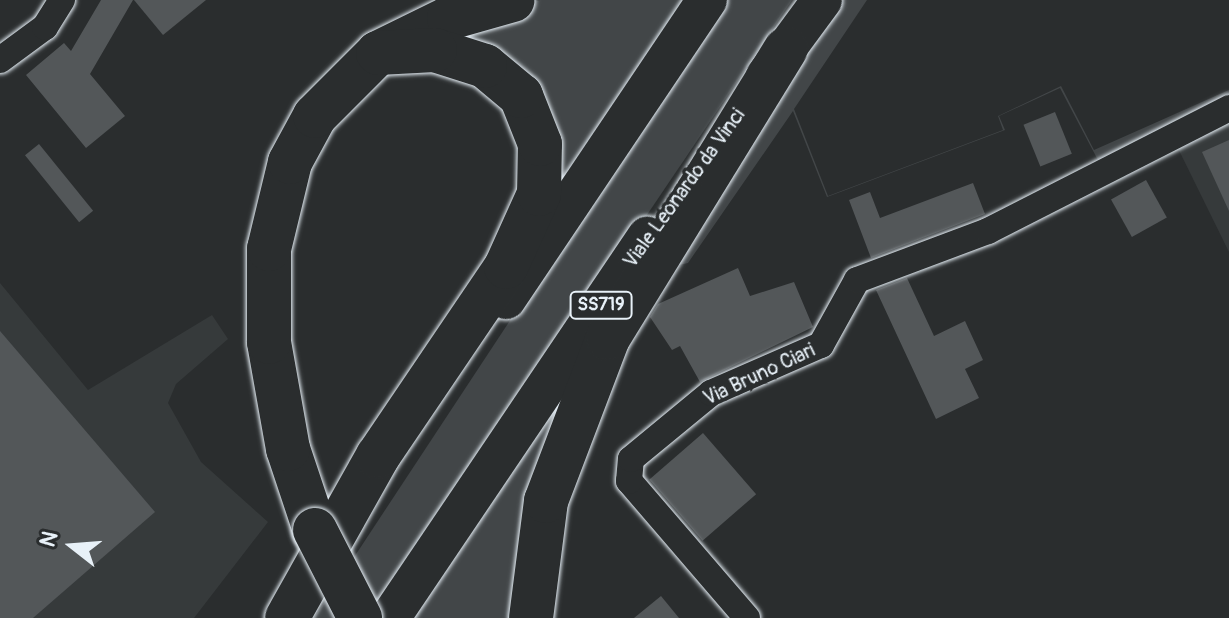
<!DOCTYPE html>
<style>
body{margin:0}
#map{position:relative;width:1229px;height:618px;overflow:hidden;background:#2a2d2e;font-family:Pangolin,sans-serif}
div>[style]{position:absolute}
[style*='--x']{left:calc(var(--x)*1px);top:calc(var(--y)*1px);width:calc(var(--w)*1px);rotate:calc(var(--a)*1deg)}
.built>*{inset:0;background:#363a3b}
.green>*{inset:0;background:#424648}
.building>*{inset:0;background:#535759;transform-origin:0 0}
.roads{filter:drop-shadow(0 0 2px #e8f1f8) drop-shadow(0 0 2px #e8f1f8)}
.minor>*{height:26px;margin:-13px;padding:0 13px;transform-origin:13px;border-radius:13px;background:#2a2d2e}
.primary>*{height:40px;margin:-20px;padding:0 20px;transform-origin:20px;border-radius:20px;background:#2a2d2e}
.motorway>*{height:44px;margin:-22px;padding:0 22px;transform-origin:22px;border-radius:22px;background:#2a2d2e}
.bridges{filter:drop-shadow(0 0 2px #e8f1f8) drop-shadow(0 0 2px #e8f1f8)}
.motorway-bridge>*{height:44px;margin:-22px;padding:0 22px;transform-origin:22px;border-radius:22px;background:#2a2d2e}
span{translate:-50% -50%;white-space:nowrap;text-align:center;line-height:1.15;-webkit-text-stroke:7px #2a2d2e;paint-order:stroke}
.shield-label span{padding:2px 6px;background:#2a2d2e;border:2px solid;border-radius:6px;-webkit-text-stroke-width:0}
.shield-label{font-size:18px;color:#e8f1f8;font-weight:700}
.street-label{font-size:20px;color:#e8f1f8}
.north{position:absolute;left:32px;top:506px;width:80px;height:80px;-webkit-text-stroke:6px #2a2d2e;paint-order:stroke;rotate:287deg;font-size:22px;font-weight:700;line-height:32px;text-align:center;color:#e8f1f8}
.north::after{content:'';display:block;margin:auto;width:28px;height:36px;background:#e8f1f8;clip-path:polygon(50% 0,100% 100%,50% 72%,0 100%)}
</style>
<div id="map">
<div class="built">
<i style="clip-path:polygon(1229px 99px,1229px 252px,1168px 128px)"></i>
<i style="clip-path:polygon(0 283px,88px 390px,212px 315px,228px 339px,176px 384px,168px 403px,201px 462px,268px 522px,194px 618px,0 618px)"></i>
</div>
<div class="green">
<i style="clip-path:polygon(540px 0,689px 0,547px 211px,551px 173px,443px 29px)"></i>
<i style="clip-path:polygon(721px 0,792px 0,375px 618px,314px 618px)"></i>
<i style="clip-path:polygon(842px 0,867px 0,794px 109px,828px 196px,1003px 130px,998px 116px,1061px 86px,1094px 150px,1229px 90px,1229px 99px,1100px 164px,1060px 88px,999px 116px,1005px 130px,827px 197px,793px 111px,688px 263px,665px 268px)"></i>
<i style="clip-path:polygon(572px 375px,521px 618px,410px 618px)"></i>
</div>
<div class="building">
<i style="clip-path:polygon(101px 0,133px 0,90px 74px,125px 116px,86px 148px,26px 75px,64px 43px,71px 51px)"></i>
<i style="clip-path:polygon(134px 0,206px 0,163px 35px)"></i>
<i style="left:1055px;top:112px;width:45px;height:34px;rotate:68deg"></i>
<i style="clip-path:polygon(1229px 140px,1229px 211px,1202px 152px)"></i>
<i style="left:39px;top:144px;width:86px;height:18px;rotate:51deg"></i>
<i style="left:1146px;top:180px;width:43px;height:40px;rotate:61deg"></i>
<i style="clip-path:polygon(973px 183px,985px 214px,871px 258px,849px 200px,870px 192px,880px 218px)"></i>
<i style="clip-path:polygon(738px 268px,750px 296px,794px 282px,813px 327px,700px 382px,680px 346px,672px 350px,650px 317px,658px 304px)"></i>
<i style="clip-path:polygon(907px 278px,934px 336px,965px 321px,983px 360px,965px 369px,979px 398px,936px 419px,876px 290px)"></i>
<i style="clip-path:polygon(0 331px,155px 512px,33px 618px,0 618px)"></i>
<i style="left:703px;top:433px;width:81px;height:71px;rotate:49deg"></i>
<i style="clip-path:polygon(661px 596px,679px 618px,634px 618px)"></i>
</div>
<div class="roads">
<div class="minor">
<i style="--x:0;--y:60;--w:56;--a:-36.3"></i>
<i style="--x:45;--y:27;--w:32;--a:-58"></i>
<i style="--x:747;--y:618;--w:181;--a:-130.7"></i>
<i style="--x:629;--y:481;--w:22;--a:-85"></i>
<i style="--x:631;--y:459;--w:104;--a:-39.5"></i>
<i style="--x:711;--y:393;--w:120;--a:-23.6"></i>
<i style="--x:821;--y:345;--w:74;--a:-61"></i>
<i style="--x:857;--y:280;--w:140;--a:-20.5"></i>
<i style="--x:988;--y:231;--w:271;--a:-27"></i>
</div>
<div class="primary">
<i style="--x:766;--y:76;--w:94;--a:-53.6"></i>
<i style="--x:506;--y:299;--w:360;--a:-56.1"></i>
<i style="--x:390;--y:618;--w:460;--a:-56"></i>
</div>
<div class="motorway">
<i style="--x:315;--y:530;--w:85;--a:-108.4"></i>
<i style="--x:288;--y:449;--w:109;--a:-100.1"></i>
<i style="--x:269;--y:342;--w:93;--a:-90"></i>
<i style="--x:269;--y:249;--w:89;--a:-76.4"></i>
<i style="--x:290;--y:162;--w:52;--a:-61.5"></i>
<i style="--x:315;--y:116;--w:89;--a:-45"></i>
<i style="--x:378;--y:53;--w:79;--a:-26.2"></i>
<i style="--x:449;--y:18;--w:66;--a:-15.7"></i>
<i style="--x:287;--y:618;--w:186;--a:-60.7"></i>
<i style="--x:378;--y:456;--w:228;--a:-55.9"></i>
<i style="--x:506;--y:267;--w:80;--a:-65.7"></i>
<i style="--x:539;--y:194;--w:50;--a:-88.9"></i>
<i style="--x:540;--y:144;--w:52;--a:-111.6"></i>
<i style="--x:521;--y:96;--w:47;--a:-140.2"></i>
<i style="--x:485;--y:66;--w:52;--a:-162.3"></i>
<i style="--x:435;--y:50;--w:57;--a:177"></i>
<i style="--x:531;--y:618;--w:118;--a:-82.7"></i>
<i style="--x:546;--y:501;--w:174;--a:-69.2"></i>
<i style="--x:608;--y:338;--w:339;--a:-58.4"></i>
</div>
</div>
<div class="bridges">
<div class="motorway-bridge">
<i style="--x:315;--y:530;--w:99;--a:62.9"></i>
</div>
</div>
<div class="shield-label">
<span style="left:601px;top:305px">SS719</span>
</div>
<div class="street-label">
<span style="left:684px;top:188px;rotate:-54deg">Viale Leonardo da Vinci</span>
<span style="left:759px;top:374px;rotate:-25deg">Via Bruno Ciari</span>
</div>
<div class="north">N</div>
</div>
